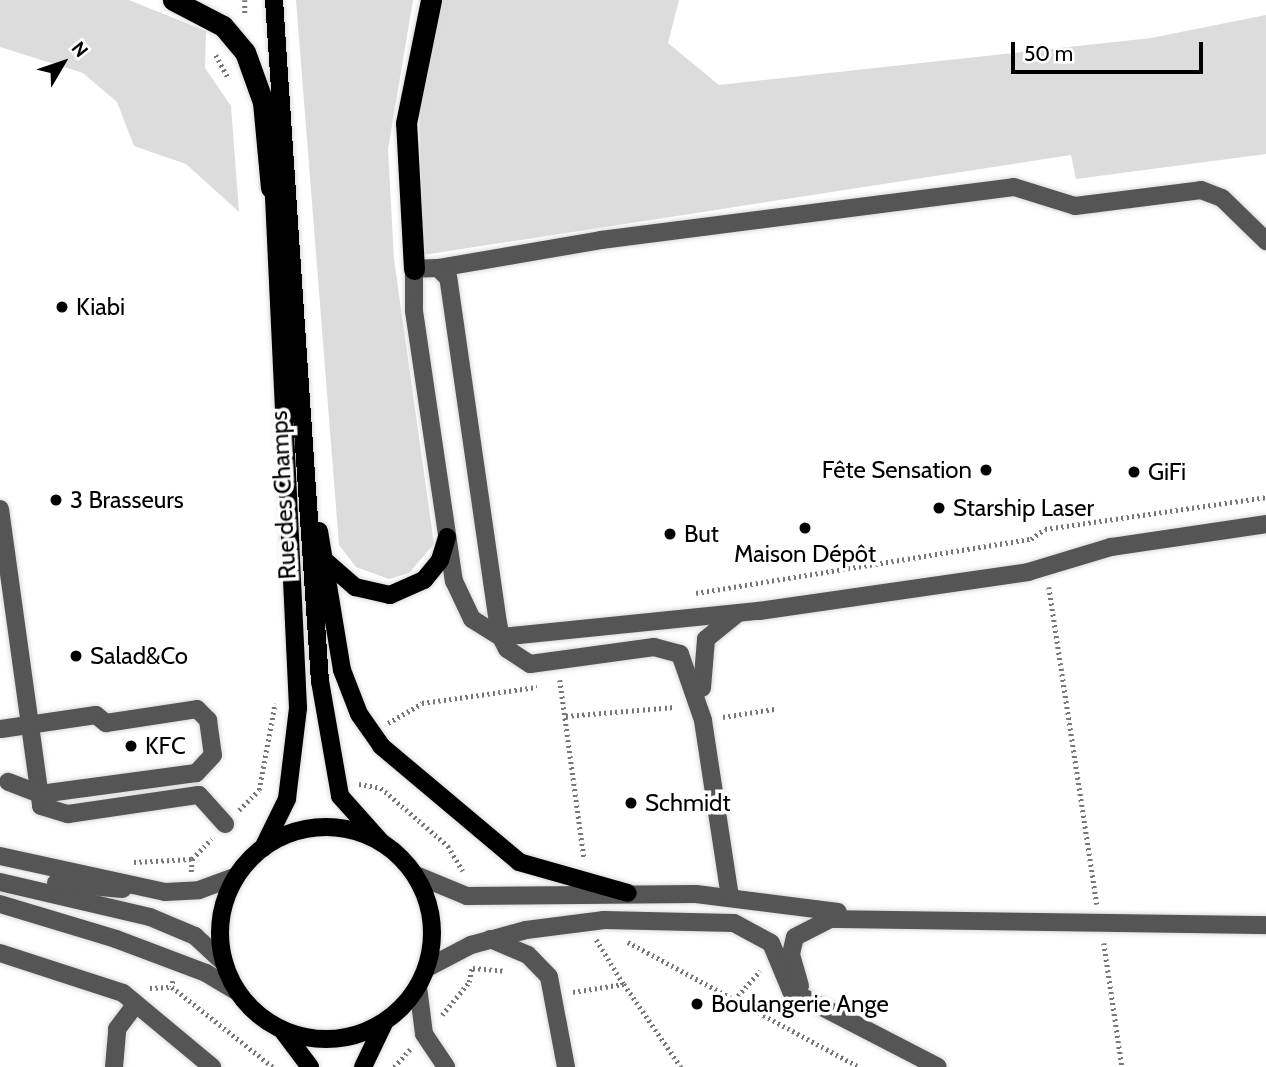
<!DOCTYPE html>
<meta charset="utf-8">
<style>
body{margin:0}
#map{position:relative;width:1266px;height:1067px;overflow:hidden;background:#fff;font-family:Cabin,sans-serif}
div>[style]{position:absolute}
[style*='--x']{left:calc(var(--x)*1px);top:calc(var(--y)*1px);width:calc(var(--w)*1px);rotate:calc(var(--a)*1deg)}
.green>*{inset:0;background:#dcdcdc}
.path>*{height:4.5px;margin-top:-2.25px;transform-origin:0;background:repeating-linear-gradient(90deg,#777 0 2px,transparent 0 5.5px)}
.roads{filter:drop-shadow(0 0 2px #dbdbdb) drop-shadow(0 0 2px #dbdbdb)}
.minor>*{height:18px;margin:-9px;padding:0 9px;transform-origin:9px;border-radius:9px;background:#555}
.major>*{height:18px;margin:-9px;padding:0 9px;transform-origin:9px;border-radius:9px;background:#000}
.major>.ring{margin:-9px;padding:0;box-sizing:content-box;background:none;border:18px solid #000;border-radius:50%}
.highway>*{height:21px;margin:-10.5px;padding:0 10.5px;transform-origin:10.5px;border-radius:10.5px;background:#000}
.dots>*{width:19px;height:19px;translate:-50% -50%;box-sizing:border-box;border:4px solid #fff;border-radius:50%}
span{translate:-50% -50%;white-space:nowrap;text-align:center;line-height:1.15;-webkit-text-stroke:7px #fff;paint-order:stroke}
.poi-label{font-size:24px;color:#000}
.left{translate:0 -50%;text-align:left}
.right{translate:-100% -50%;text-align:right}
.street-label{font-size:24px;color:#000}
.north{position:absolute;left:28px;top:28px;width:70px;height:70px;-webkit-text-stroke:5px #fff;paint-order:stroke;rotate:51deg;font-size:19px;font-weight:700;line-height:28px;text-align:center;color:#000}
.north::after{content:'';display:block;margin:auto;width:24px;height:32px;background:#000;clip-path:polygon(50% 0,100% 100%,50% 72%,0 100%)}
.scale{position:absolute;left:1011px;top:42px;width:192px;height:32px;box-sizing:border-box;border:4px solid #000;border-top:0;padding-left:9px;font-size:21px;line-height:24px;white-space:nowrap;color:#000;-webkit-text-stroke:5px #fff;paint-order:stroke}
</style>
<div id="map">
<div class="green">
<i style="clip-path:polygon(0 0,129px 0,206px 31px,205px 68px,231px 106px,239px 212px,186px 164px,134px 146px,117px 102px,83px 73px,0 47px)"></i>
<i style="clip-path:polygon(296px 0,413px 0,388px 149px,394px 259px,434px 544px,409px 573px,389px 579px,356px 567px,339px 545px)"></i>
<i style="clip-path:polygon(442px 0,679px 0,668px 43px,719px 85px,1151px 38px,1266px 15px,1266px 154px,1076px 179px,1071px 155px,423px 255px,419px 110px)"></i>
</div>
<div class="path">
<i style="--x:245;--y:0;--w:16;--a:90"></i>
<i style="--x:216;--y:55;--w:26;--a:62"></i>
<i style="--x:1049;--y:587;--w:321;--a:81.4"></i>
<i style="--x:696;--y:593;--w:339;--a:-9.2"></i>
<i style="--x:1031;--y:539;--w:17;--a:-36"></i>
<i style="--x:1045;--y:529;--w:223;--a:-8.2"></i>
<i style="--x:560;--y:680;--w:180;--a:82.3"></i>
<i style="--x:566;--y:716;--w:109;--a:-4.7"></i>
<i style="--x:723;--y:717;--w:52;--a:-8.9"></i>
<i style="--x:388;--y:723;--w:39;--a:-30"></i>
<i style="--x:422;--y:703;--w:116;--a:-7.9"></i>
<i style="--x:359;--y:784;--w:22;--a:10"></i>
<i style="--x:381;--y:788;--w:89;--a:40.9"></i>
<i style="--x:448;--y:846;--w:29;--a:59"></i>
<i style="--x:239;--y:810;--w:28;--a:-45"></i>
<i style="--x:259;--y:790;--w:88;--a:-79.6"></i>
<i style="--x:134;--y:862;--w:58;--a:-3"></i>
<i style="--x:191;--y:872;--w:13;--a:-86"></i>
<i style="--x:192;--y:859;--w:28;--a:-46"></i>
<i style="--x:628;--y:942;--w:263;--a:28.4"></i>
<i style="--x:1104;--y:943;--w:125;--a:81.7"></i>
<i style="--x:473;--y:968;--w:33;--a:5"></i>
<i style="--x:173;--y:981;--w:6;--a:99"></i>
<i style="--x:172;--y:987;--w:129;--a:38.4"></i>
<i style="--x:624;--y:984;--w:101;--a:55.5"></i>
<i style="--x:150;--y:988;--w:22;--a:-3"></i>
<i style="--x:573;--y:992;--w:51;--a:-9.1"></i>
<i style="--x:623;--y:984;--w:52;--a:-121.5"></i>
<i style="--x:734;--y:1000;--w:39;--a:-48"></i>
<i style="--x:442;--y:1015;--w:43;--a:-50.7"></i>
<i style="--x:469;--y:982;--w:15;--a:-79"></i>
<i style="--x:394;--y:1067;--w:24;--a:-48"></i>
</div>
<div class="roads">
<div class="minor">
<i style="--x:438;--y:268;--w:165;--a:-9.7"></i>
<i style="--x:601;--y:240;--w:416;--a:-7.3"></i>
<i style="--x:1014;--y:187;--w:64;--a:17.3"></i>
<i style="--x:1075;--y:206;--w:127;--a:-7.2"></i>
<i style="--x:1201;--y:190;--w:22;--a:21"></i>
<i style="--x:1222;--y:198;--w:62;--a:44.3"></i>
<i style="--x:0;--y:509;--w:300;--a:82.1"></i>
<i style="--x:41;--y:806;--w:28;--a:17"></i>
<i style="--x:68;--y:814;--w:132;--a:-8.3"></i>
<i style="--x:199;--y:795;--w:39;--a:48"></i>
<i style="--x:702;--y:688;--w:49;--a:-85.3"></i>
<i style="--x:706;--y:639;--w:40;--a:-39"></i>
<i style="--x:1;--y:729;--w:96;--a:-8.4"></i>
<i style="--x:96;--y:715;--w:13;--a:39"></i>
<i style="--x:106;--y:723;--w:92;--a:-8.7"></i>
<i style="--x:197;--y:709;--w:16;--a:45"></i>
<i style="--x:208;--y:720;--w:35;--a:82"></i>
<i style="--x:213;--y:755;--w:25;--a:133"></i>
<i style="--x:196;--y:773;--w:157;--a:172.3"></i>
<i style="--x:40;--y:794;--w:34;--a:-159"></i>
<i style="--x:0;--y:856;--w:169;--a:12.3"></i>
<i style="--x:165;--y:892;--w:34;--a:-3"></i>
<i style="--x:199;--y:890;--w:40;--a:-20.2"></i>
<i style="--x:416;--y:875;--w:55;--a:22.4"></i>
<i style="--x:467;--y:896;--w:229;--a:-0.5"></i>
<i style="--x:696;--y:894;--w:143;--a:7.2"></i>
<i style="--x:0;--y:882;--w:154;--a:13.1"></i>
<i style="--x:150;--y:917;--w:49;--a:22.9"></i>
<i style="--x:195;--y:936;--w:40;--a:43"></i>
<i style="--x:56;--y:883;--w:67;--a:5.1"></i>
<i style="--x:730;--y:897;--w:179;--a:-98.7"></i>
<i style="--x:703;--y:720;--w:70;--a:-109.2"></i>
<i style="--x:680;--y:654;--w:27;--a:-165"></i>
<i style="--x:654;--y:647;--w:125;--a:172.2"></i>
<i style="--x:530;--y:664;--w:27;--a:-147"></i>
<i style="--x:507;--y:649;--w:13;--a:-117"></i>
<i style="--x:501;--y:637;--w:14;--a:-102"></i>
<i style="--x:498;--y:623;--w:349;--a:-98.2"></i>
<i style="--x:448;--y:278;--w:14;--a:-135"></i>
<i style="--x:438;--y:268;--w:24;--a:178"></i>
<i style="--x:414;--y:269;--w:42;--a:90"></i>
<i style="--x:414;--y:311;--w:273;--a:81.6"></i>
<i style="--x:454;--y:581;--w:42;--a:64.7"></i>
<i style="--x:472;--y:619;--w:34;--a:32"></i>
<i style="--x:501;--y:637;--w:259;--a:-5.8"></i>
<i style="--x:759;--y:611;--w:272;--a:-8.2"></i>
<i style="--x:1028;--y:572;--w:87;--a:-16.8"></i>
<i style="--x:1111;--y:547;--w:157;--a:-8.4"></i>
<i style="--x:0;--y:904;--w:121;--a:16.8"></i>
<i style="--x:116;--y:939;--w:96;--a:20.7"></i>
<i style="--x:206;--y:973;--w:37;--a:31"></i>
<i style="--x:490;--y:939;--w:41;--a:22.8"></i>
<i style="--x:528;--y:955;--w:30;--a:46"></i>
<i style="--x:549;--y:977;--w:92;--a:79.3"></i>
<i style="--x:0;--y:953;--w:129;--a:18"></i>
<i style="--x:123;--y:993;--w:116;--a:39.7"></i>
<i style="--x:427;--y:968;--w:50;--a:-27.6"></i>
<i style="--x:471;--y:945;--w:57;--a:-15.3"></i>
<i style="--x:526;--y:930;--w:79;--a:-7.3"></i>
<i style="--x:604;--y:920;--w:130;--a:1.3"></i>
<i style="--x:734;--y:923;--w:42;--a:28.4"></i>
<i style="--x:771;--y:943;--w:52;--a:67.4"></i>
<i style="--x:791;--y:991;--w:165;--a:27.3"></i>
<i style="--x:800;--y:986;--w:33;--a:-106"></i>
<i style="--x:791;--y:954;--w:17;--a:-77"></i>
<i style="--x:795;--y:937;--w:39;--a:-27"></i>
<i style="--x:830;--y:919;--w:436;--a:0.8"></i>
<i style="--x:418;--y:987;--w:47;--a:82.7"></i>
<i style="--x:424;--y:1034;--w:40;--a:56"></i>
<i style="--x:114;--y:1067;--w:38;--a:-85"></i>
<i style="--x:117;--y:1029;--w:31;--a:-53"></i>
</div>
<div class="major">
<i style="--x:274;--y:0;--w:683;--a:86.14"></i>
<i style="--x:320;--y:681;--w:117;--a:80.1"></i>
<i style="--x:340;--y:796;--w:63;--a:48.2"></i>
<i style="--x:319;--y:531;--w:141;--a:80.6"></i>
<i style="--x:342;--y:670;--w:47;--a:68.9"></i>
<i style="--x:359;--y:714;--w:39;--a:55"></i>
<i style="--x:381;--y:746;--w:180;--a:40"></i>
<i style="--x:519;--y:862;--w:113;--a:15.9"></i>
<i style="--x:323;--y:559;--w:43;--a:41.2"></i>
<i style="--x:355;--y:587;--w:36;--a:13"></i>
<i style="--x:390;--y:595;--w:37;--a:-24"></i>
<i style="--x:424;--y:580;--w:26;--a:-51"></i>
<i style="--x:440;--y:560;--w:24;--a:-73"></i>
<i class="ring" style="left:220px;top:827px;width:194px;height:194px"></i>
<i style="--x:263;--y:848;--w:55;--a:-63.9"></i>
<i style="--x:287;--y:799;--w:92;--a:-83.1"></i>
<i style="--x:298;--y:708;--w:534;--a:-92.69"></i>
<i style="--x:283;--y:1031;--w:45;--a:53.1"></i>
<i style="--x:363;--y:1067;--w:49;--a:-64.5"></i>
</div>
<div class="highway">
<i style="--x:173;--y:0;--w:56;--a:27.5"></i>
<i style="--x:223;--y:26;--w:34;--a:50"></i>
<i style="--x:245;--y:52;--w:53;--a:70.2"></i>
<i style="--x:263;--y:102;--w:86;--a:84.7"></i>
<i style="--x:414;--y:269;--w:146;--a:-93.1"></i>
<i style="--x:406;--y:123;--w:126;--a:-78.5"></i>
</div>
</div>
<div class="dots">
<i style="left:62px;top:307px;background:#000"></i>
<i style="left:986px;top:470px;background:#000"></i>
<i style="left:1134px;top:472px;background:#000"></i>
<i style="left:56px;top:500px;background:#000"></i>
<i style="left:939px;top:508px;background:#000"></i>
<i style="left:805px;top:528px;background:#000"></i>
<i style="left:670px;top:534px;background:#000"></i>
<i style="left:76px;top:656px;background:#000"></i>
<i style="left:131px;top:746px;background:#000"></i>
<i style="left:631px;top:803px;background:#000"></i>
<i style="left:697px;top:1004px;background:#000"></i>
</div>
<div class="poi-label">
<span class="left" style="left:76px;top:307px">Kiabi</span>
<span class="right" style="left:972px;top:470px">Fête Sensation</span>
<span class="left" style="left:1148px;top:472px">GiFi</span>
<span class="left" style="left:70px;top:500px">3 Brasseurs</span>
<span class="left" style="left:953px;top:508px">Starship Laser</span>
<span class="left" style="left:684px;top:534px">But</span>
<span style="left:805px;top:554px">Maison Dépôt</span>
<span class="left" style="left:90px;top:656px">Salad&amp;Co</span>
<span class="left" style="left:145px;top:746px">KFC</span>
<span class="left" style="left:645px;top:803px">Schmidt</span>
<span class="left" style="left:711px;top:1004px">Boulangerie Ange</span>
</div>
<div class="street-label">
<span style="left:283px;top:495px;rotate:-93deg">Rue des Champs</span>
</div>
<div class="north">N</div>
<div class="scale">50 m</div>
</div>
